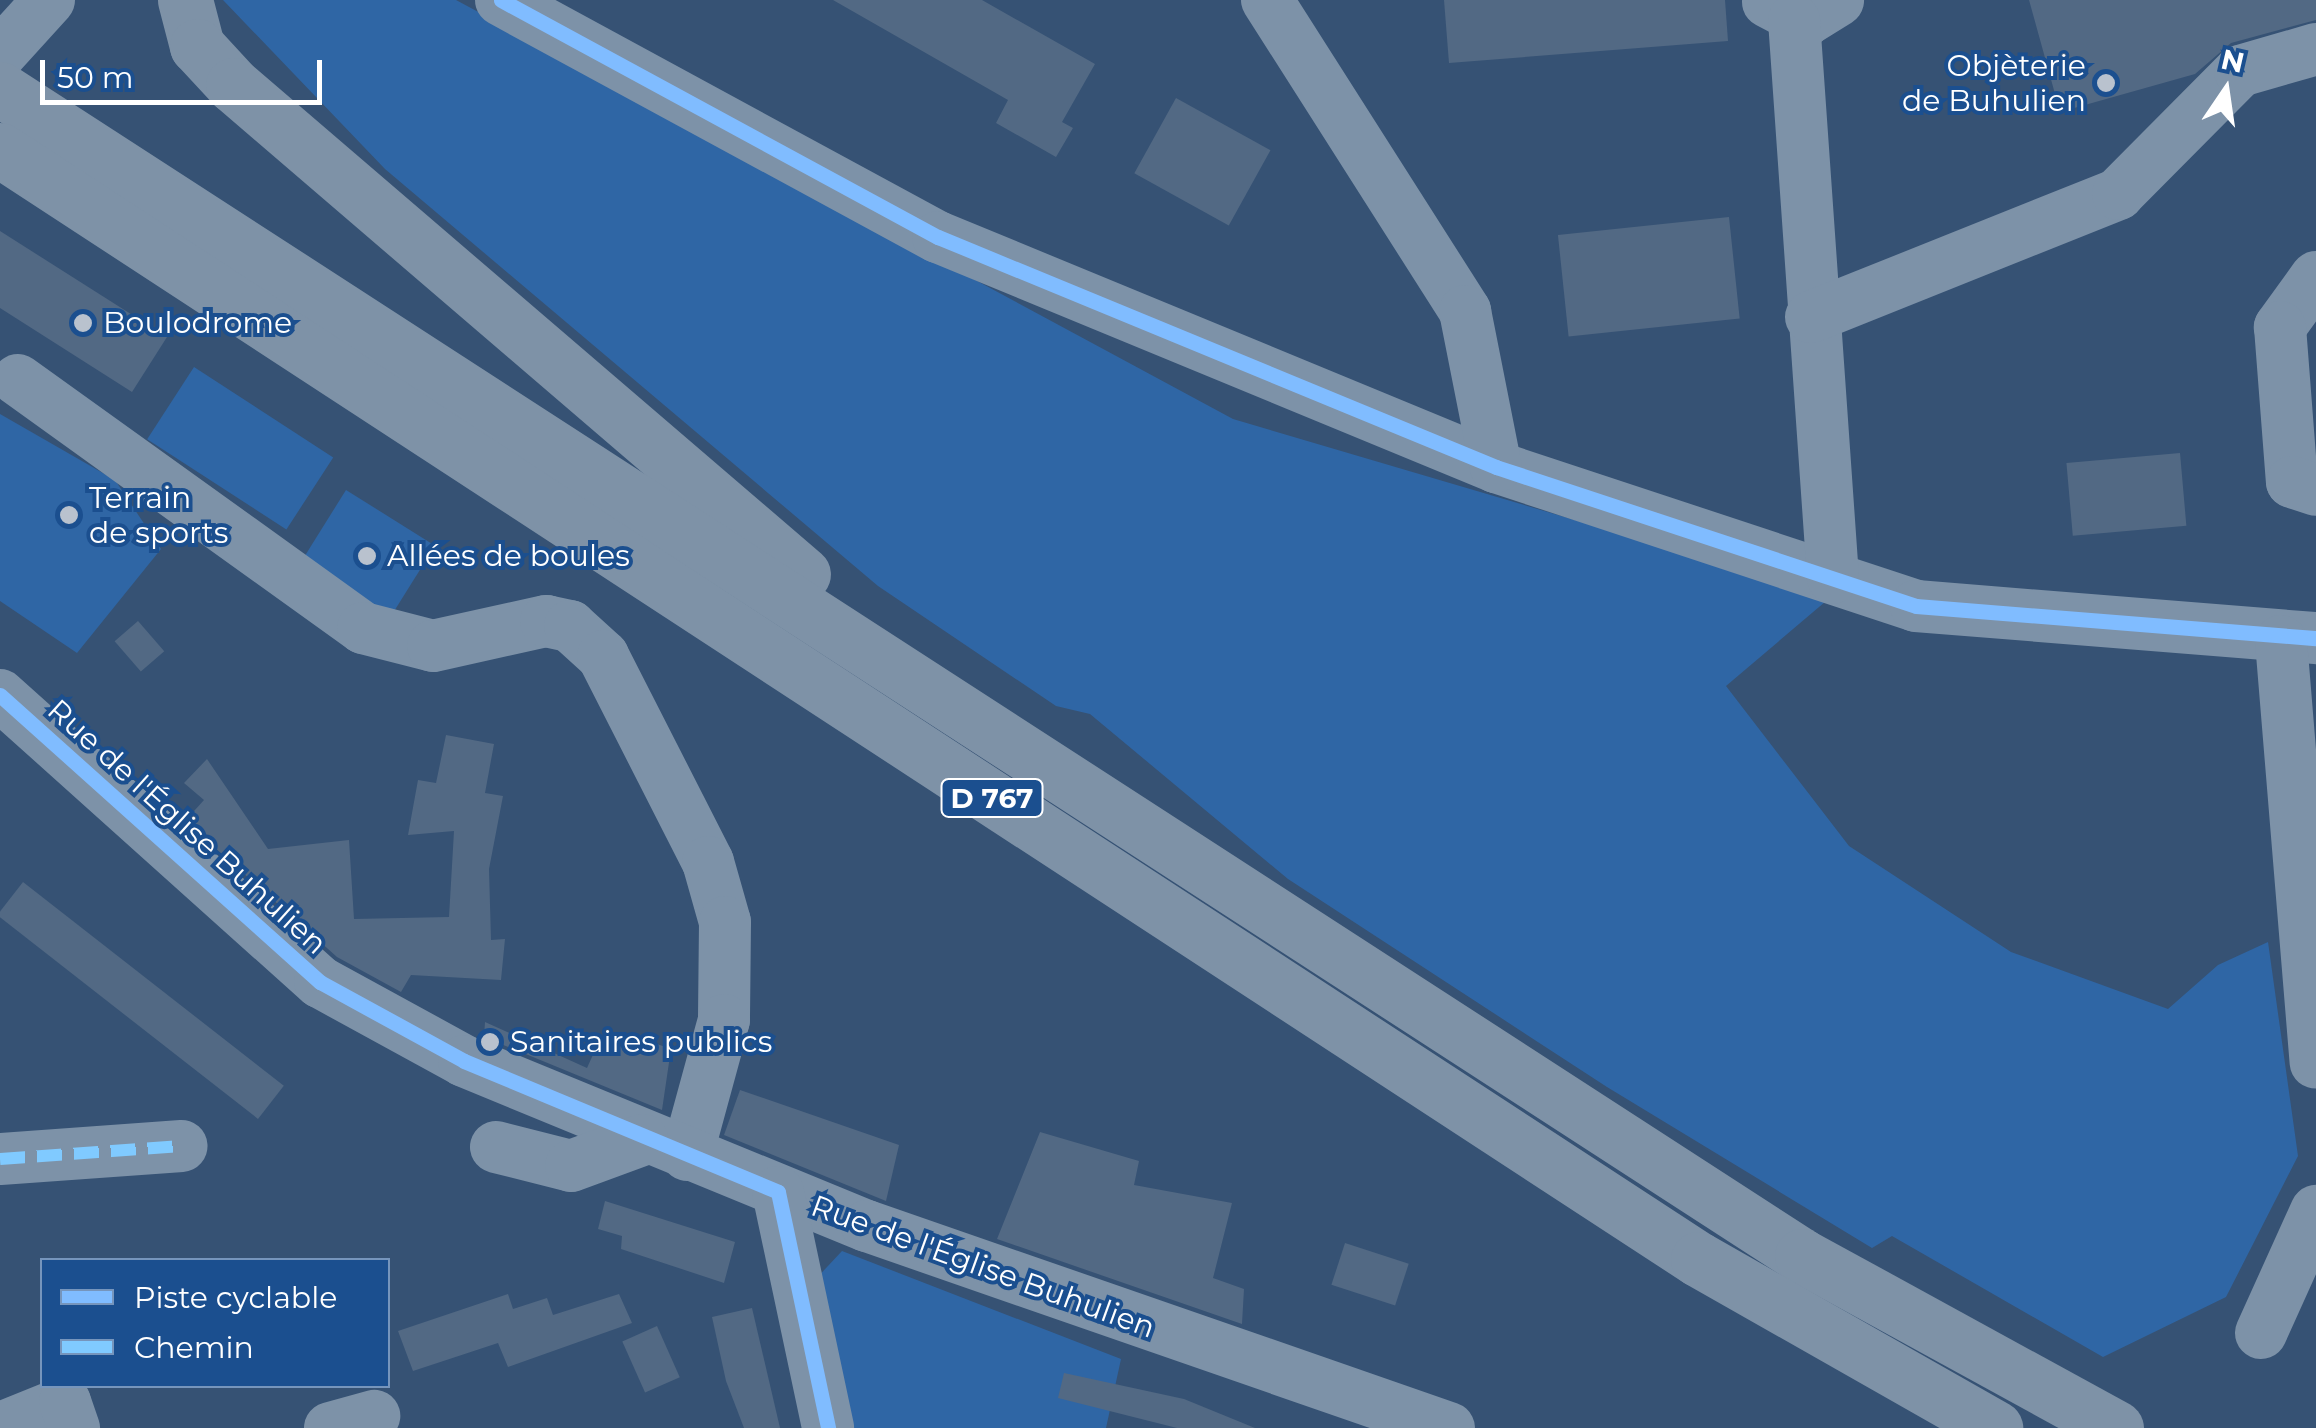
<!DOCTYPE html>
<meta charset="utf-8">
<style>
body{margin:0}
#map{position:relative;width:2316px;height:1428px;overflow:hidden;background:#365274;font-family:Montserrat,sans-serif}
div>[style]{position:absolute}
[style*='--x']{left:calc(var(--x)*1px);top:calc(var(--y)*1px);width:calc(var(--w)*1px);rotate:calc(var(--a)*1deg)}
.green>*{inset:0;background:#2f66a5;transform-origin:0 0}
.building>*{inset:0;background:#526984;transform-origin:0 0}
.minor>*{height:52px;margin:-26px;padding:0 26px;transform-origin:26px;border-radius:26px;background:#7d92a8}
.highway>*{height:55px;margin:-27.5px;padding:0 27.5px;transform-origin:27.5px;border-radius:27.5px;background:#7e92a7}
.quiet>*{height:12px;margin-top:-6px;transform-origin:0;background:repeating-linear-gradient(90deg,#80caff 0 25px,transparent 0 37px)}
.cycleway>*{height:15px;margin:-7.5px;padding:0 7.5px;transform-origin:7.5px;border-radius:7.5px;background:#80bcff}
.dots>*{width:28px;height:28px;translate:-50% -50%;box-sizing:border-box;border:5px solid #1b4f8f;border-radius:50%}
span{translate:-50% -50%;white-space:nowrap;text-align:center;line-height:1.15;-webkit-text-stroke:8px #1b4f8f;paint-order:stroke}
.shield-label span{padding:2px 8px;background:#1b4f8f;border:2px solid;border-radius:8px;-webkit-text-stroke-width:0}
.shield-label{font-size:28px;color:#fff;font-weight:700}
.poi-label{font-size:30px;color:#fff}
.right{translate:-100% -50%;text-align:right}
.left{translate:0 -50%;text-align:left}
.street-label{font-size:30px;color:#fff}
.legend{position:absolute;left:40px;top:1258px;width:350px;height:130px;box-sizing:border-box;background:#1b4f8f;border:2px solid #7695bc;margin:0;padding:12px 18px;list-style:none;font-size:30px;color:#fff}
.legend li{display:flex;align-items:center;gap:20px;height:50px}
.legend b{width:50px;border:2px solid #7695bc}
.north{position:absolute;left:2176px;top:40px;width:100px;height:100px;-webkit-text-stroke:8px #1b4f8f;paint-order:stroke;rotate:13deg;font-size:28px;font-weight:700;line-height:40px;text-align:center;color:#fff}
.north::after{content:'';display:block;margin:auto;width:35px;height:45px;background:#fff;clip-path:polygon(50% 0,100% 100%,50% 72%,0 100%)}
.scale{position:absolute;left:40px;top:60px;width:282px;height:45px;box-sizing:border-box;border:5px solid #fff;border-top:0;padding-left:12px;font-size:30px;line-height:35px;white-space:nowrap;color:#fff;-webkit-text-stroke:8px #1b4f8f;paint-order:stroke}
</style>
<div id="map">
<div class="green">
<i style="clip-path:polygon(223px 0,456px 0,1233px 419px,1832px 596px,1726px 686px,1849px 846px,2011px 952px,2168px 1009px,2218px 965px,2268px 942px,2298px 1156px,2226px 1297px,2103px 1357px,1892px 1236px,1872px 1248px,1607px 1087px,1288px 879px,1090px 714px,1056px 706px,878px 586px,385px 169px)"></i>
<i style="left:194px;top:367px;width:166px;height:86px;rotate:33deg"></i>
<i style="clip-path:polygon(0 414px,115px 480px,161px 549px,77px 653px,0 601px)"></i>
<i style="left:346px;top:490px;width:105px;height:91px;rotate:32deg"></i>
<i style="clip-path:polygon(842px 1251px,1121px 1359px,1106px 1428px,853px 1428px,813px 1282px)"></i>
</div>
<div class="building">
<i style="clip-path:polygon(833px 0,982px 0,1095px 64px,1062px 122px,1073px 128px,1056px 157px,996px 123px,1008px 100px)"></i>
<i style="clip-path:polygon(1444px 0,1725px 0,1728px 41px,1449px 63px)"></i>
<i style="clip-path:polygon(2029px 0,2316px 0,2316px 20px,2231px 43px,2195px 74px,2060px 112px)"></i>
<i style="left:1176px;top:98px;width:108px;height:86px;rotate:29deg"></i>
<i style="left:1729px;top:217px;width:102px;height:172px;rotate:84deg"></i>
<i style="clip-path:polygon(0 231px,167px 337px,132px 392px,0 308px)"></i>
<i style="left:2180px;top:453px;width:73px;height:114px;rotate:85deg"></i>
<i style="left:138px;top:621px;width:40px;height:31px;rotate:49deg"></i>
<i style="clip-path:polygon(446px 735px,494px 744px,485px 793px,503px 796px,489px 869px,491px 940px,505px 939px,501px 980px,411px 975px,401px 992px,337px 957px,185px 821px,204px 800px,184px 783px,207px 759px,268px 849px,349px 840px,354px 919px,449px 917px,454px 831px,408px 835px,418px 780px,436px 783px)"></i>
<i style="left:23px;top:882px;width:331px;height:42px;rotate:38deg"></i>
<i style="clip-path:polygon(485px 1022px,587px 1068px,600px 1039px,638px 1053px,643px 1039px,671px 1049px,662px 1110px,484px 1037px)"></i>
<i style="clip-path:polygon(740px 1090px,899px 1145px,886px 1201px,724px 1135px)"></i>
<i style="clip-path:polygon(1040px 1132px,1139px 1161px,1134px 1185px,1232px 1203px,1213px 1278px,1244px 1289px,1242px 1324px,997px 1239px)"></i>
<i style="clip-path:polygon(605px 1201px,735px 1242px,724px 1283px,621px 1249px,622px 1236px,598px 1229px)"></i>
<i style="left:1345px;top:1243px;width:67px;height:44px;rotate:18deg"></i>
<i style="clip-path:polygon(508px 1294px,513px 1309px,547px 1298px,553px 1315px,619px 1294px,632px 1323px,508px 1367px,498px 1343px,413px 1371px,398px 1331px)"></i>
<i style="clip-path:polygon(752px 1308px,780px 1428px,744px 1428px,726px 1381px,712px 1317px)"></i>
<i style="left:657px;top:1326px;width:56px;height:38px;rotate:66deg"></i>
<i style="clip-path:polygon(1064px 1373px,1184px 1399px,1255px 1428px,1177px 1428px,1058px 1398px)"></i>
</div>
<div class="minor">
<i style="--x:501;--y:0;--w:497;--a:28.5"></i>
<i style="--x:938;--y:237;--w:604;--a:22.4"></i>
<i style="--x:1496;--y:467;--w:442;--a:18.3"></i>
<i style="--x:1916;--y:606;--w:401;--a:4.6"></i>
<i style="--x:1267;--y:0;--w:369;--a:57.5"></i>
<i style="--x:1465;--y:311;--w:159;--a:78.8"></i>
<i style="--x:1768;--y:2;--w:42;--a:27.2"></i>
<i style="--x:1805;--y:21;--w:39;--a:-32"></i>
<i style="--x:1794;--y:20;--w:559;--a:86"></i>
<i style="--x:0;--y:54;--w:73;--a:-47.8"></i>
<i style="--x:2316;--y:277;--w:62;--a:125.8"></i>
<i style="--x:2280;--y:327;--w:155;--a:85.6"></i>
<i style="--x:2292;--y:482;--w:25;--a:18"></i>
<i style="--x:1811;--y:317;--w:331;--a:-21.8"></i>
<i style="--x:2118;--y:194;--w:173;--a:-45.2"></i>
<i style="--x:2240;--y:71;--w:79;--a:-16.1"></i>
<i style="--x:18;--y:380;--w:425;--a:35.7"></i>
<i style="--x:363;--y:628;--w:72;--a:14.4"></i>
<i style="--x:433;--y:646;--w:116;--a:-12.5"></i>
<i style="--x:546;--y:621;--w:25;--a:12"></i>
<i style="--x:570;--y:626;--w:45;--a:42.3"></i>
<i style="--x:603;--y:656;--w:231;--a:63"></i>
<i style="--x:708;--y:862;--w:62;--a:74.2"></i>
<i style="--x:725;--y:922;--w:98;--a:90.6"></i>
<i style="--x:724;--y:1020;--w:140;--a:105.3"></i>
<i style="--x:2281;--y:641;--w:423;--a:85.3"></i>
<i style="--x:0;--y:695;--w:430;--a:41.9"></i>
<i style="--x:320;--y:982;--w:164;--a:28.7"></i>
<i style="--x:464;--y:1061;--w:435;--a:22.3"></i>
<i style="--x:867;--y:1226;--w:616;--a:19.14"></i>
<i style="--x:496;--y:1147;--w:77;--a:14.2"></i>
<i style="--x:571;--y:1166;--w:76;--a:-20.1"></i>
<i style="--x:0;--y:1159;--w:182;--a:-4.1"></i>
<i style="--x:778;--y:1192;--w:241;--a:78"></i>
<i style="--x:2261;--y:1333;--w:134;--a:-65.7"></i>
<i style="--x:1;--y:1428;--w:69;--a:-22.1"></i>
<i style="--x:65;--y:1402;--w:28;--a:71"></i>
<i style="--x:330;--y:1428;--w:46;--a:-15.3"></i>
</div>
<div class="highway">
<i style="--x:185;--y:0;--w:48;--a:75.4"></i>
<i style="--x:197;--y:46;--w:53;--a:47.3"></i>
<i style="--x:233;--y:85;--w:751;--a:40.63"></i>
<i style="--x:0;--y:89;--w:2147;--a:32.93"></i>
<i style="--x:1802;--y:1256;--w:358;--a:28.7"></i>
<i style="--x:0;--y:150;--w:2028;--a:33.15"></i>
<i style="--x:1698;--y:1259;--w:342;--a:29.6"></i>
</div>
<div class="quiet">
<i style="--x:0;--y:1159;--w:182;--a:-4.1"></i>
</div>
<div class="cycleway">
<i style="--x:501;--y:0;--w:497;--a:28.5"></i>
<i style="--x:938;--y:237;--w:604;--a:22.4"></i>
<i style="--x:1496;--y:467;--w:442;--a:18.3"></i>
<i style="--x:1916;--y:606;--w:401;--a:4.6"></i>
<i style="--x:0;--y:695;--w:430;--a:41.9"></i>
<i style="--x:320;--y:982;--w:164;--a:28.7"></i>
<i style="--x:464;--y:1061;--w:340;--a:22.6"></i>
<i style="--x:778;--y:1192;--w:241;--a:78"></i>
</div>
<div class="dots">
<i style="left:2106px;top:83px;background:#b9c2ce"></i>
<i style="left:83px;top:323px;background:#b9c2ce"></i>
<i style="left:69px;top:515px;background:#b9c2ce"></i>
<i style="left:367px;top:556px;background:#b9c2ce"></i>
<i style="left:490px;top:1042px;background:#b9c2ce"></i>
</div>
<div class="shield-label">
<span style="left:992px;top:798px">D 767</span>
</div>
<div class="poi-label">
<span class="right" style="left:2086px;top:83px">Objèterie<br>de Buhulien</span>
<span class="left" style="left:103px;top:323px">Boulodrome</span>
<span class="left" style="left:89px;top:515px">Terrain<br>de sports</span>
<span class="left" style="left:387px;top:556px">Allées de boules</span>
<span class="left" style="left:510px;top:1042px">Sanitaires publics</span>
</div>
<div class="street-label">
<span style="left:187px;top:827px;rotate:42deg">Rue de l'Église Buhulien</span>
<span style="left:983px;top:1267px;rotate:20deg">Rue de l'Église Buhulien</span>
</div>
<ul class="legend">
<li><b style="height:12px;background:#80bcff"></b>Piste cyclable</li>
<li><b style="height:12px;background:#80caff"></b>Chemin</li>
</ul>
<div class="north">N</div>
<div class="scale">50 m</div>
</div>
